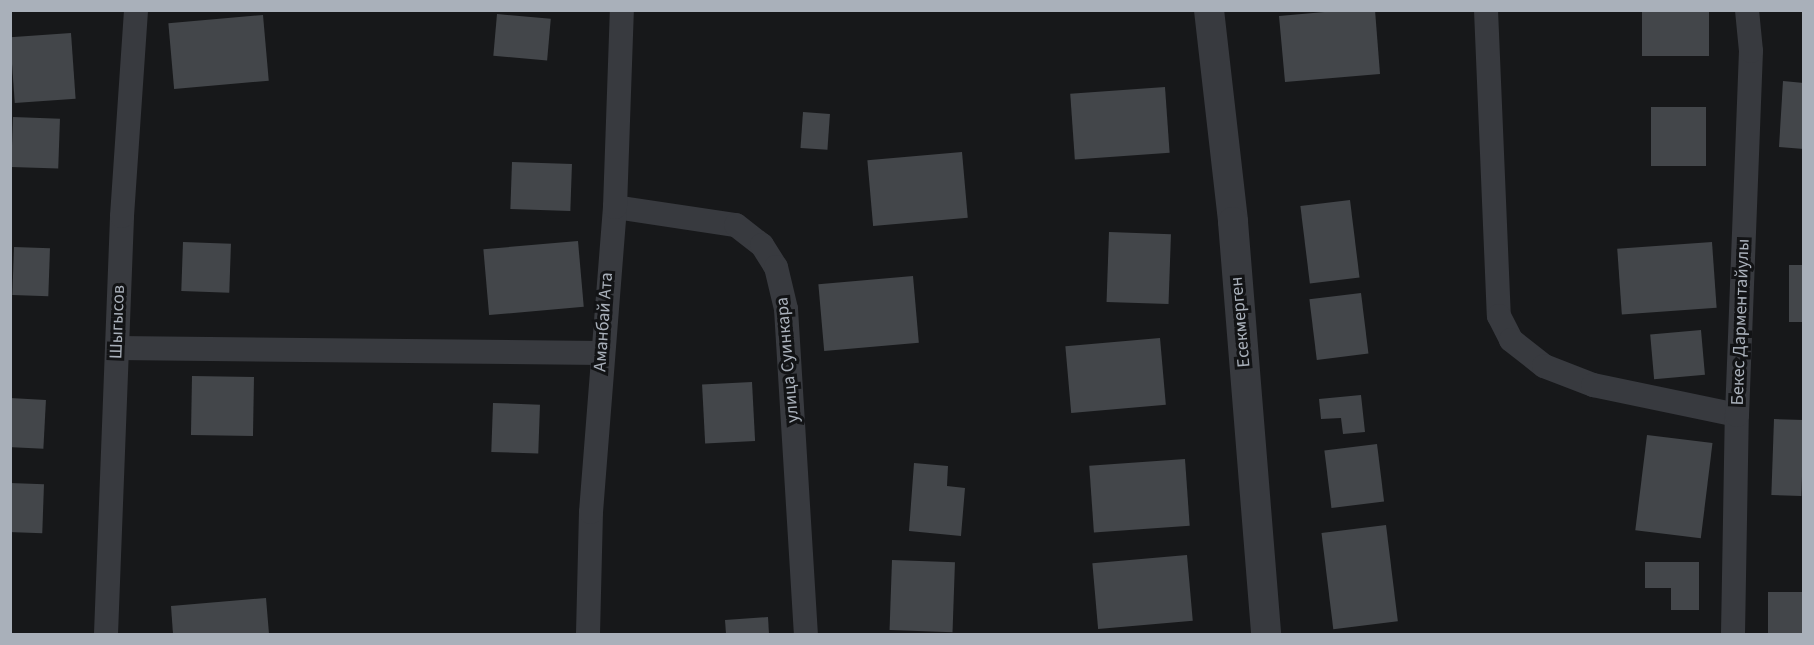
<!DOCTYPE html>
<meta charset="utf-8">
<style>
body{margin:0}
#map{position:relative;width:1814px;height:645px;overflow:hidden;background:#17181a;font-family:"Source Sans 3",sans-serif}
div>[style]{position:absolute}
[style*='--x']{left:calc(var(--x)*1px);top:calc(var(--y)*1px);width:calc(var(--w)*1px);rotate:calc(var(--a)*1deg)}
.building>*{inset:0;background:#43464a;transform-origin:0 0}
.minor>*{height:24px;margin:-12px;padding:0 12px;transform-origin:12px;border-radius:12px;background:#383a3f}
.tertiary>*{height:30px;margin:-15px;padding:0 15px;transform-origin:15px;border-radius:15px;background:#383a3f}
span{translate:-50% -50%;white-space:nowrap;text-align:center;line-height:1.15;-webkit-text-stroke:6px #121315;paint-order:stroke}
.street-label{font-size:18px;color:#a9b0ba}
.frame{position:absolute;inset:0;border:12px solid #a9b0ba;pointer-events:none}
</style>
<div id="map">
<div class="building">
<i style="clip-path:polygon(1347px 10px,1375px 10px,1380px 74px,1285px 82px,1279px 16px)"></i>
<i style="left:1642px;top:10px;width:67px;height:46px"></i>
<i style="left:497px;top:14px;width:54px;height:42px;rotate:5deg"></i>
<i style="left:263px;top:15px;width:66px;height:95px;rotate:85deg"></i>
<i style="left:71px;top:33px;width:66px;height:61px;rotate:86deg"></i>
<i style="clip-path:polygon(1783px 81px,1804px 83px,1804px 149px,1779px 147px)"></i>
<i style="left:1165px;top:87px;width:66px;height:95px;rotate:86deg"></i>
<i style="left:1651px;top:107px;width:55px;height:59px"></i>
<i style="left:803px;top:112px;width:27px;height:36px;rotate:4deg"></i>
<i style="left:13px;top:117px;width:47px;height:50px;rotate:2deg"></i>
<i style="left:962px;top:152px;width:66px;height:95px;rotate:85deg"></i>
<i style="left:512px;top:162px;width:60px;height:47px;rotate:2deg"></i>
<i style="left:1350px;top:200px;width:78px;height:50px;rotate:83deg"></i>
<i style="left:1109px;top:232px;width:62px;height:70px;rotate:2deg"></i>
<i style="left:578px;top:241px;width:66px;height:95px;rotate:85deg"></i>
<i style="left:183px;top:242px;width:48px;height:49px;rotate:2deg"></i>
<i style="left:1712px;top:242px;width:66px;height:95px;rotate:86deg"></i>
<i style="left:14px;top:247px;width:36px;height:48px;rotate:2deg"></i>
<i style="left:1789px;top:265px;width:15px;height:57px"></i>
<i style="left:913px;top:276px;width:67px;height:95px;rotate:85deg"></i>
<i style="left:1361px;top:293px;width:61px;height:52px;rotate:83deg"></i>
<i style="left:1701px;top:330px;width:45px;height:51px;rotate:85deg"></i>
<i style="left:1160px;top:338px;width:67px;height:95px;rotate:85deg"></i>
<i style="left:192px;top:376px;width:62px;height:59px;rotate:1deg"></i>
<i style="left:752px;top:382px;width:59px;height:50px;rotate:87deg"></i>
<i style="clip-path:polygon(1361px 395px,1365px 432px,1343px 434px,1341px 418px,1321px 419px,1319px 399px)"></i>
<i style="left:10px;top:398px;width:36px;height:49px;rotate:3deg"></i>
<i style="left:493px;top:403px;width:47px;height:49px;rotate:2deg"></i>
<i style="left:1774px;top:419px;width:30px;height:76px;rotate:2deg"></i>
<i style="left:1647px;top:435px;width:66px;height:96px;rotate:7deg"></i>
<i style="left:1377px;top:444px;width:58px;height:53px;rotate:83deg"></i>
<i style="left:1185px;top:459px;width:67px;height:96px;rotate:86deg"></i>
<i style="clip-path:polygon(914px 463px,948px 466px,947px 486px,965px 488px,961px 536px,909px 531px)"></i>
<i style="left:10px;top:483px;width:34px;height:49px;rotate:2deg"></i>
<i style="left:1386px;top:525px;width:97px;height:65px;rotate:83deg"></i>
<i style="left:1187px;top:555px;width:66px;height:95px;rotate:85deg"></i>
<i style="left:892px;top:560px;width:63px;height:70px;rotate:2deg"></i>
<i style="clip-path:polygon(1645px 562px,1699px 562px,1699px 610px,1671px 610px,1671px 588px,1645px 588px)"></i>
<i style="left:1804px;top:592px;width:42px;height:36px;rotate:90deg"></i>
<i style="clip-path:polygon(266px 598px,269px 634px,173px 634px,171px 606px)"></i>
<i style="clip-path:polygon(768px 617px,769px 634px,726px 634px,725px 620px)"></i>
</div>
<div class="minor">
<i style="--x:1486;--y:10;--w:306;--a:87.6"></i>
<i style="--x:1499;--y:316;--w:27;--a:63"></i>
<i style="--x:1511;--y:340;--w:42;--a:38.2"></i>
<i style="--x:1544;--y:366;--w:53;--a:21.2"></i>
<i style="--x:1593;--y:385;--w:147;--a:11.8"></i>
<i style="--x:615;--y:207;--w:122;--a:8.5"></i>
<i style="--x:736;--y:225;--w:33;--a:38"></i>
<i style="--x:762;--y:245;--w:26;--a:58"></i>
<i style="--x:776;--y:267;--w:43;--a:76.6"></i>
<i style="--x:786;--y:309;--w:326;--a:86.5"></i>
<i style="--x:117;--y:348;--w:485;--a:0.6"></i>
<i style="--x:106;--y:634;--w:418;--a:-87.8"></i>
<i style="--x:122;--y:216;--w:206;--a:-86.1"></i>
<i style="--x:588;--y:634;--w:122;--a:-88.6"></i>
<i style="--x:591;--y:512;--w:306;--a:-85.5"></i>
<i style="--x:615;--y:207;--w:197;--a:-88"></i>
<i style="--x:1733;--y:634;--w:219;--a:-89"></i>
<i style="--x:1737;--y:415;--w:364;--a:-87.8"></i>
<i style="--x:1751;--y:51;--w:41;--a:-95.6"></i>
</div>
<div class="tertiary">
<i style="--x:1209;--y:10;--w:213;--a:83.5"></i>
<i style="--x:1233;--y:222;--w:413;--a:85.4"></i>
</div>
<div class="street-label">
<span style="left:118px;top:322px;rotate:-88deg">Шыгысов</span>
<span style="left:604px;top:322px;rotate:-86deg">Аманбай Ата</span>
<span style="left:1241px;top:322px;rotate:-95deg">Eсекмерген</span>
<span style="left:1741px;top:322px;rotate:-88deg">Бекес Дарментайулы</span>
<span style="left:788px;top:360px;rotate:-95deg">улица Суинкара</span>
</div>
<div class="frame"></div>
</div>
